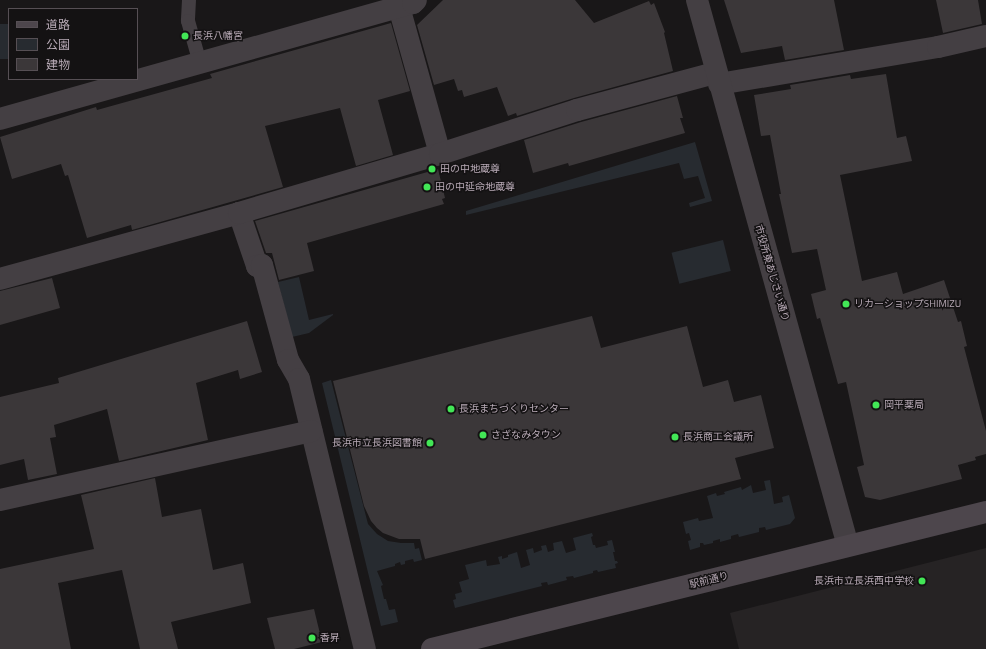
<!DOCTYPE html>
<meta charset="utf-8">
<style>
body{margin:0}
#map{position:relative;width:986px;height:649px;overflow:hidden;background:#191718;font-family:"Titillium Web","Noto Sans JP",sans-serif}
div>[style]{position:absolute}
[style*='--x']{left:calc(var(--x)*1px);top:calc(var(--y)*1px);width:calc(var(--w)*1px);rotate:calc(var(--a)*1deg)}
.built>*{inset:0;background:#262324}
.green>*{inset:0;background:#272b30;transform-origin:0 0}
.building>*{inset:0;background:#3b3739}
.service>*{height:14px;margin:-7px;padding:0 7px;transform-origin:7px;border-radius:7px;background:#443f43}
.minor>*{height:22px;margin:-11px;padding:0 11px;transform-origin:11px;border-radius:11px;background:#443f43}
.tertiary>*{height:22px;margin:-11px;padding:0 11px;transform-origin:11px;border-radius:11px;background:#443f43}
.secondary>*{height:22px;margin:-11px;padding:0 11px;transform-origin:11px;border-radius:11px;background:#4d464c}
.dots>*{width:11px;height:11px;translate:-50% -50%;box-sizing:border-box;border:2px solid #141213;border-radius:50%}
span{translate:-50% -50%;white-space:nowrap;text-align:center;line-height:1.15;-webkit-text-stroke:3px #141213;paint-order:stroke}
.poi-label{font-size:10px;color:#b8aab6}
.left{translate:0 -50%;text-align:left}
.right{translate:-100% -50%;text-align:right}
.street-label{font-size:10px;color:#b8aab6}
.legend{position:absolute;left:8px;top:8px;width:130px;height:72px;box-sizing:border-box;background:#141213;border:1px solid #564f54;margin:0;padding:5px 7px;list-style:none;font-size:12px;color:#b8aab6}
.legend li{display:flex;align-items:center;gap:8px;height:20px}
.legend b{width:20px;border:1px solid #564f54}
</style>
<div id="map">
<div class="built">
<i style="clip-path:polygon(986px 548px,986px 649px,739px 649px,730px 613px)"></i>
</div>
<div class="green">
<i style="left:0;top:24px;width:9px;height:35px"></i>
<i style="clip-path:polygon(695px 142px,712px 201px,690px 207px,689px 203px,705px 198px,698px 176px,684px 179px,679px 163px,466px 215px,466px 211px)"></i>
<i style="left:723px;top:240px;width:32px;height:53px;rotate:76deg"></i>
<i style="clip-path:polygon(299px 277px,309px 320px,333px 314px,333px 315px,309px 333px,292px 337px,278px 282px)"></i>
<i style="clip-path:polygon(331px 380px,368px 524px,377px 534px,388px 541px,401px 543px,414px 543px,415px 549px,419px 548px,422px 560px,414px 562px,413px 559px,405px 561px,405px 564px,401px 565px,400px 562px,395px 564px,395px 566px,377px 571px,383px 585px,381px 586px,384px 599px,386px 599px,389px 610px,395px 609px,398px 622px,381px 626px,322px 383px)"></i>
<i style="clip-path:polygon(770px 480px,774px 504px,783px 502px,782px 497px,789px 495px,795px 518px,790px 524px,766px 530px,765px 527px,759px 528px,759px 532px,739px 537px,738px 534px,731px 536px,731px 539px,720px 542px,720px 539px,713px 541px,713px 543px,704px 545px,703px 543px,700px 543px,700px 547px,690px 550px,688px 541px,691px 540px,689px 533px,686px 534px,683px 522px,698px 518px,699px 521px,713px 518px,707px 496px,716px 493px,717px 496px,725px 494px,724px 492px,741px 487px,742px 490px,751px 485px,753px 493px,766px 490px,764px 481px)"></i>
<i style="clip-path:polygon(592px 533px,593px 536px,591px 537px,593px 545px,595px 545px,596px 548px,608px 545px,607px 541px,612px 540px,615px 552px,613px 552px,615px 561px,617px 561px,618px 563px,615px 564px,616px 568px,598px 572px,597px 570px,593px 571px,593px 573px,574px 578px,573px 576px,566px 577px,567px 580px,548px 585px,547px 582px,541px 583px,542px 586px,455px 608px,453px 600px,456px 599px,455px 594px,462px 592px,459px 582px,469px 579px,465px 565px,486px 560px,487px 566px,500px 564px,498px 557px,502px 556px,502px 559px,508px 557px,508px 555px,517px 552px,521px 568px,530px 565px,526px 550px,533px 548px,534px 553px,542px 550px,541px 546px,546px 545px,548px 552px,554px 550px,553px 543px,562px 541px,566px 553px,576px 550px,573px 538px)"></i>
</div>
<div class="building">
<i style="clip-path:polygon(443px 0,575px 0,594px 23px,649px 1px,651px 5px,654px 3px,665px 32px,664px 33px,673px 71px,574px 98px,517px 116px,516px 113px,508px 116px,497px 87px,464px 97px,462px 90px,458px 91px,454px 79px,434px 85px,417px 25px)"></i>
<i style="clip-path:polygon(724px 0,834px 0,844px 50px,785px 60px,782px 46px,741px 53px)"></i>
<i style="clip-path:polygon(936px 0,978px 0,982px 24px,943px 33px)"></i>
<i style="clip-path:polygon(391px 23px,410px 91px,378px 100px,393px 155px,356px 166px,340px 108px,265px 126px,283px 187px,132px 230px,131px 225px,87px 238px,68px 175px,65px 176px,61px 164px,12px 179px,0 137px,96px 107px,97px 110px,212px 78px,210px 74px)"></i>
<i style="clip-path:polygon(886px 74px,897px 138px,906px 136px,912px 161px,840px 175px,862px 281px,897px 272px,903px 294px,944px 280px,958px 322px,961px 321px,967px 346px,964px 347px,986px 431px,986px 454px,975px 457px,976px 460px,958px 465px,962px 479px,880px 500px,865px 497px,857px 467px,864px 465px,846px 382px,838px 384px,820px 318px,817px 319px,811px 294px,826px 290px,817px 249px,792px 253px,779px 194px,781px 194px,770px 135px,761px 136px,754px 95px,791px 89px,790px 85px,850px 75px,851px 79px)"></i>
<i style="clip-path:polygon(677px 96px,683px 118px,680px 118px,685px 133px,569px 166px,568px 163px,533px 173px,524px 140px,581px 122px)"></i>
<i style="clip-path:polygon(438px 169px,445px 198px,442px 199px,444px 204px,307px 243px,314px 271px,279px 280px,272px 253px,266px 253px,255px 221px)"></i>
<i style="clip-path:polygon(52px 278px,60px 308px,0 325px,0 291px)"></i>
<i style="clip-path:polygon(592px 316px,601px 348px,687px 326px,703px 387px,728px 380px,734px 402px,761px 395px,774px 448px,735px 458px,741px 479px,425px 559px,420px 539px,399px 539px,383px 533px,377px 528px,371px 521px,364px 506px,333px 381px)"></i>
<i style="clip-path:polygon(247px 321px,262px 372px,240px 379px,238px 370px,196px 383px,208px 440px,119px 461px,107px 409px,54px 425px,56px 437px,50px 438px,57px 474px,28px 480px,24px 459px,0 465px,0 397px,59px 383px,58px 378px)"></i>
<i style="clip-path:polygon(155px 478px,162px 517px,201px 509px,213px 570px,243px 563px,251px 603px,171px 622px,178px 649px,140px 649px,122px 570px,58px 583px,71px 649px,0 649px,0 569px,94px 549px,81px 495px)"></i>
<i style="clip-path:polygon(314px 609px,322px 642px,294px 649px,275px 649px,267px 618px)"></i>
</div>
<div class="service">
<i style="--x:189;--y:0;--w:21;--a:93"></i>
<i style="--x:188;--y:21;--w:44;--a:74.1"></i>
</div>
<div class="minor">
<i style="--x:399;--y:7;--w:153;--a:74.4"></i>
<i style="--x:719;--y:84;--w:222;--a:-9.6"></i>
<i style="--x:938;--y:47;--w:49;--a:-12.9"></i>
<i style="--x:0;--y:119;--w:429;--a:-15.7"></i>
<i style="--x:413;--y:3;--w:4;--a:-45"></i>
<i style="--x:239;--y:213;--w:56;--a:71.2"></i>
<i style="--x:257;--y:266;--w:5;--a:-11"></i>
<i style="--x:262;--y:265;--w:98;--a:74.7"></i>
<i style="--x:288;--y:360;--w:22;--a:60"></i>
<i style="--x:299;--y:379;--w:278;--a:76.3"></i>
<i style="--x:0;--y:279;--w:248;--a:-15.4"></i>
<i style="--x:239;--y:213;--w:209;--a:-16.4"></i>
<i style="--x:440;--y:154;--w:144;--a:-17.8"></i>
<i style="--x:577;--y:110;--w:143;--a:-15"></i>
<i style="--x:0;--y:500;--w:319;--a:-12.5"></i>
</div>
<div class="tertiary">
<i style="--x:697;--y:0;--w:566;--a:74.54"></i>
</div>
<div class="secondary">
<i style="--x:432;--y:649;--w:571;--a:-13.89"></i>
</div>
<div class="dots">
<i style="left:185px;top:36px;background:#42e656"></i>
<i style="left:432px;top:169px;background:#42e656"></i>
<i style="left:427px;top:187px;background:#42e656"></i>
<i style="left:846px;top:304px;background:#42e656"></i>
<i style="left:876px;top:405px;background:#42e656"></i>
<i style="left:451px;top:409px;background:#42e656"></i>
<i style="left:483px;top:435px;background:#42e656"></i>
<i style="left:675px;top:437px;background:#42e656"></i>
<i style="left:430px;top:443px;background:#42e656"></i>
<i style="left:922px;top:581px;background:#42e656"></i>
<i style="left:312px;top:638px;background:#42e656"></i>
</div>
<div class="poi-label">
<span class="left" style="left:193px;top:36px">長浜八幡宮</span>
<span class="left" style="left:440px;top:169px">田の中地蔵尊</span>
<span class="left" style="left:435px;top:187px">田の中延命地蔵尊</span>
<span class="left" style="left:854px;top:304px">リカーショップSHIMIZU</span>
<span class="left" style="left:884px;top:405px">岡平薬局</span>
<span class="left" style="left:459px;top:409px">長浜まちづくりセンター</span>
<span class="left" style="left:491px;top:435px">さざなみタウン</span>
<span class="left" style="left:683px;top:437px">長浜商工会議所</span>
<span class="right" style="left:422px;top:443px">長浜市立長浜図書館</span>
<span class="right" style="left:914px;top:581px">長浜市立長浜西中学校</span>
<span class="left" style="left:320px;top:638px">香昇</span>
</div>
<div class="street-label">
<span style="left:772px;top:273px;rotate:74deg">市役所東あじさい通り</span>
<span style="left:709px;top:580px;rotate:-14deg">駅前通り</span>
</div>
<ul class="legend">
<li><b style="height:5px;background:#4d464c"></b>道路</li>
<li><b style="height:11px;background:#272b30"></b>公園</li>
<li><b style="height:11px;background:#3b3739"></b>建物</li>
</ul>
</div>
